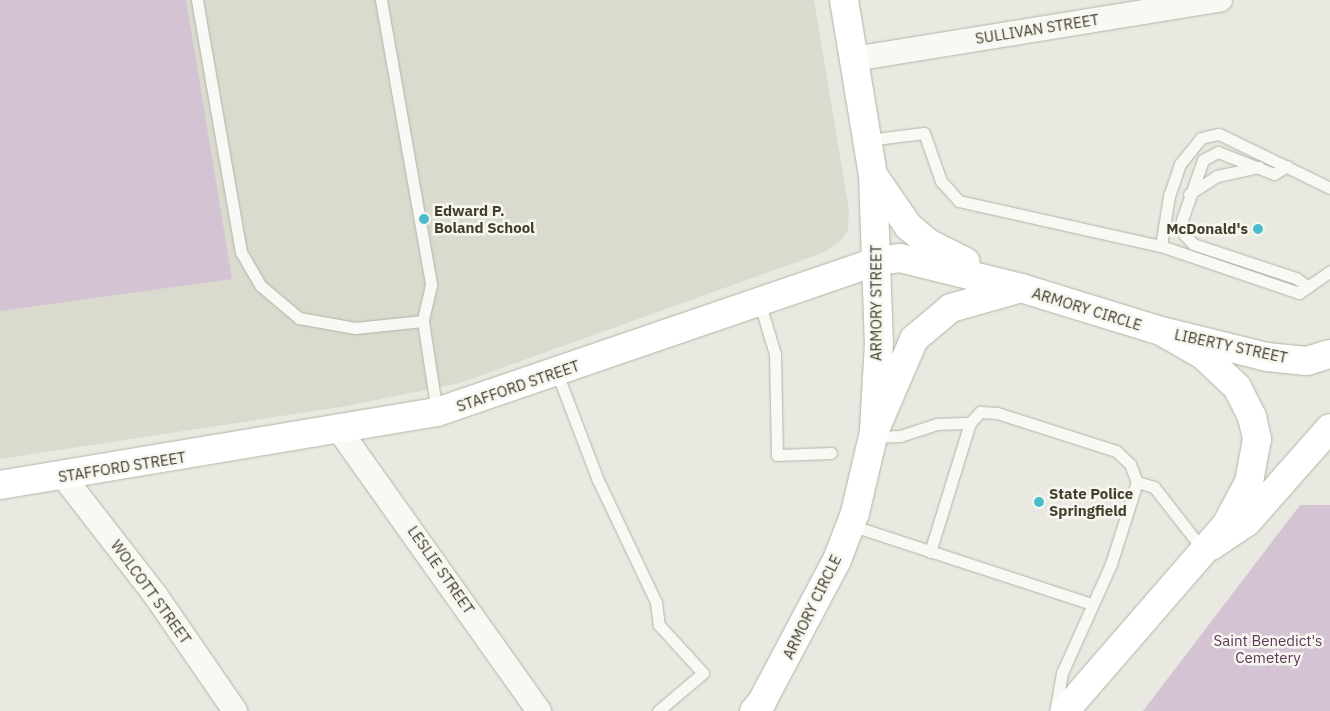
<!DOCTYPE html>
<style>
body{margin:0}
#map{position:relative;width:1330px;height:711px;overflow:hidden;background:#eae9e1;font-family:"IBM Plex Sans",sans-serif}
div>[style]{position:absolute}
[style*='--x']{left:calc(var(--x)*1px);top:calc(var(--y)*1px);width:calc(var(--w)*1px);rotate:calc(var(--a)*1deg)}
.built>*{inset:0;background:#dbdacf}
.green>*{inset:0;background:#d3c3d3}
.roads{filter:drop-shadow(0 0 1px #b4b3a6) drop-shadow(0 0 1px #b4b3a6)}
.lane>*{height:11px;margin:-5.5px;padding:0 5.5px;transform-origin:5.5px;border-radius:5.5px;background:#f8f8f4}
.street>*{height:24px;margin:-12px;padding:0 12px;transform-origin:12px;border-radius:12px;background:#f8f8f4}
.secondary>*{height:28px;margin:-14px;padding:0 14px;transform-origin:14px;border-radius:14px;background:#fff}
.primary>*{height:28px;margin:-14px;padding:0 14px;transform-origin:14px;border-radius:14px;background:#fff}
.highway>*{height:28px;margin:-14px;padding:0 14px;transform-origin:14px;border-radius:14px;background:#fff}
.dots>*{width:14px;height:14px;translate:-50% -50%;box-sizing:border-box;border:2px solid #f7f6f1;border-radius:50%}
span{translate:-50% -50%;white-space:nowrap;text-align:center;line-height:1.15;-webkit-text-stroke:5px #f7f6f1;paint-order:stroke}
.street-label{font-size:15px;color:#413f2a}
.poi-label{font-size:15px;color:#413f2a;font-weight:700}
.left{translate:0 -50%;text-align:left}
.right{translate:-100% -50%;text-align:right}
.park-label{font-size:15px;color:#5c385a}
</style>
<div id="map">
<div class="built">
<i style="clip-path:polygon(0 0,814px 0,849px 209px,848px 230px,840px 242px,822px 253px,460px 383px,347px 406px,0 459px)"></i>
</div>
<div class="green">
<i style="clip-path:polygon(0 0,186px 0,232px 279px,0 311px)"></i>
<i style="clip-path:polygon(1300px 505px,1330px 505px,1330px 711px,1143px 711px)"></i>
</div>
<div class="roads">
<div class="lane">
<i style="--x:197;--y:0;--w:256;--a:80.1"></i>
<i style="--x:241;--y:252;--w:39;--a:60"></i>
<i style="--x:261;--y:286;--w:50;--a:40.1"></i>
<i style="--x:299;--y:318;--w:57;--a:10.1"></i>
<i style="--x:355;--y:328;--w:68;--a:-5.9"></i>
<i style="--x:381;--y:0;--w:289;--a:80"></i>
<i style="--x:431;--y:285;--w:37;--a:103"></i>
<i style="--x:423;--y:321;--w:92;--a:81.3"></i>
<i style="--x:868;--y:140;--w:56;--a:-7.1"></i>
<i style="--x:924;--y:133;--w:51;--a:70.5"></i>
<i style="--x:941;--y:181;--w:27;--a:48"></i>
<i style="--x:959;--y:201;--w:207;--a:12.6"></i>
<i style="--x:1161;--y:246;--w:146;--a:18.8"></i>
<i style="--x:1299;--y:293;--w:38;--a:-35"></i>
<i style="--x:1287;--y:166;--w:15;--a:148"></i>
<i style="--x:1274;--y:174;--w:60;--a:-158.6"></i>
<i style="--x:1218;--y:152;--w:17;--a:152"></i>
<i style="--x:1203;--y:160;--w:64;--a:109.3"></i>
<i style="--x:1182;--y:220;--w:14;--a:82"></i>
<i style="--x:1184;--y:234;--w:13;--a:48"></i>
<i style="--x:1193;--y:244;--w:108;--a:18.3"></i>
<i style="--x:1296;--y:278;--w:15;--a:37"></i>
<i style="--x:1189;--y:194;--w:33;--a:-33"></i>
<i style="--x:1217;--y:176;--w:43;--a:-12.1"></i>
<i style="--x:1161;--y:246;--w:51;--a:-80.9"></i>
<i style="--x:1169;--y:196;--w:34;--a:-71"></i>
<i style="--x:1180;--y:164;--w:33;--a:-51"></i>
<i style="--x:1201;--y:138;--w:18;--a:-13"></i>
<i style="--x:1219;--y:134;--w:123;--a:25.9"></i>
<i style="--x:759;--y:301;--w:55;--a:73.2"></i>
<i style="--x:775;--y:354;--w:101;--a:88.9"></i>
<i style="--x:777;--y:455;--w:54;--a:-2.1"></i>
<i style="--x:557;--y:373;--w:112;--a:69.1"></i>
<i style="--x:597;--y:478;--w:137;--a:64.6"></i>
<i style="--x:656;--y:602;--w:23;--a:83"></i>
<i style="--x:659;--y:625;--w:65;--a:47.5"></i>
<i style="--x:703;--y:673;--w:59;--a:139.8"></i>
<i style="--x:874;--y:437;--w:26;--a:-2"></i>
<i style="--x:900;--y:436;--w:38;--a:-18"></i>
<i style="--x:936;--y:424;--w:34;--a:-2"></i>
<i style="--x:1137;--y:482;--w:18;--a:16"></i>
<i style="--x:1154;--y:487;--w:81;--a:52"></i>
<i style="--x:850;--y:525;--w:254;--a:18.1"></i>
<i style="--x:930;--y:552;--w:135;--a:-72.8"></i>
<i style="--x:970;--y:423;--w:15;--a:-48"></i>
<i style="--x:980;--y:412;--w:17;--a:3"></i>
<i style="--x:997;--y:413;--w:125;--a:17.7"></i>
<i style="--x:1116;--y:451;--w:19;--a:43"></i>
<i style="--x:1130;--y:464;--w:19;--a:69"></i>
<i style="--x:1137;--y:482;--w:86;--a:107.6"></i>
<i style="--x:1111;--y:564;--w:120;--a:114.2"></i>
<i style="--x:1062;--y:673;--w:39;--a:100"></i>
</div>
<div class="street">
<i style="--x:854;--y:59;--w:371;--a:-9.2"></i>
<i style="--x:340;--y:431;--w:344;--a:54.6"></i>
<i style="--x:63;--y:476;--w:152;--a:52.2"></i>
<i style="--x:156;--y:596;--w:140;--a:55.5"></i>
</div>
<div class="secondary">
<i style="--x:844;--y:0;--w:177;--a:80.6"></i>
<i style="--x:873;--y:175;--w:168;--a:88"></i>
<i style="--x:879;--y:343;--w:87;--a:93.3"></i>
<i style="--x:875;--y:178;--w:58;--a:55.5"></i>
<i style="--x:908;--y:226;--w:26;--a:40"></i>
<i style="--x:928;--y:243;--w:42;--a:26.6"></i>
<i style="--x:1166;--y:332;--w:104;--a:13.9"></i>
<i style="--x:1267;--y:357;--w:40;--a:5.7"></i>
<i style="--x:1307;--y:361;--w:24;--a:-17"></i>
<i style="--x:0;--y:485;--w:443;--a:-9.5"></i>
<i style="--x:437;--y:412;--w:465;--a:-18.9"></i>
<i style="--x:877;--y:261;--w:23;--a:-7"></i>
<i style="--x:900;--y:258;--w:125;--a:13.9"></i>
<i style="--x:1211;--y:546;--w:43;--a:-33.7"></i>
<i style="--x:1247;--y:522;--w:125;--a:-48.6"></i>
</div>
<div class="primary">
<i style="--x:757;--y:711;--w:171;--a:-62.1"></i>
<i style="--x:837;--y:560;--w:50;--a:-69"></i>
<i style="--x:855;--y:513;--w:83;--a:-76.8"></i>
<i style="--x:874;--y:432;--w:101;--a:-66.7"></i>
<i style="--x:914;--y:339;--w:48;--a:-40"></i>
<i style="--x:951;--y:308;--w:73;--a:-15.9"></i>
<i style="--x:1021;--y:288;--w:146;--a:17.1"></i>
<i style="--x:1161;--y:331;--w:48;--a:29.7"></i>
<i style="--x:1203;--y:355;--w:47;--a:43.3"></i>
<i style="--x:1237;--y:387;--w:34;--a:63"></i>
<i style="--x:1252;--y:417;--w:23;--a:77"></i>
<i style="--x:1257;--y:439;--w:44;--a:100.5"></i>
<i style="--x:1249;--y:482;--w:49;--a:118.1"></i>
<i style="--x:1226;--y:525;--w:246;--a:130.9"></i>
</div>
<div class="highway">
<i style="--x:754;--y:711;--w:12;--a:-48"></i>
</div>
</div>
<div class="dots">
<i style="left:424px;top:219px;background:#4abccb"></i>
<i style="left:1258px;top:229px;background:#4abccb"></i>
<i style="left:1039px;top:502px;background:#4abccb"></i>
</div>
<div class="street-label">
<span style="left:1037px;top:29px;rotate:-9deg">SULLIVAN STREET</span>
<span style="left:876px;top:303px;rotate:-90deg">ARMORY STREET</span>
<span style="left:1087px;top:309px;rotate:17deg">ARMORY CIRCLE</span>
<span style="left:1231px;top:346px;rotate:12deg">LIBERTY STREET</span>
<span style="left:518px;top:386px;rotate:-19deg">STAFFORD STREET</span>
<span style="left:122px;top:467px;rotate:-9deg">STAFFORD STREET</span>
<span style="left:441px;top:570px;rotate:55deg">LESLIE STREET</span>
<span style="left:151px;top:592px;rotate:54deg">WOLCOTT STREET</span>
<span style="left:812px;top:607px;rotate:-64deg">ARMORY CIRCLE</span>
</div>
<div class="poi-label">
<span class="left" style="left:434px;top:219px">Edward P.<br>Boland School</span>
<span class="right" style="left:1248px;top:229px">McDonald's</span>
<span class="left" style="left:1049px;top:502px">State Police<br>Springfield</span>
</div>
<div class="park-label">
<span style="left:1268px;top:649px">Saint Benedict's<br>Cemetery</span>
</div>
</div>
